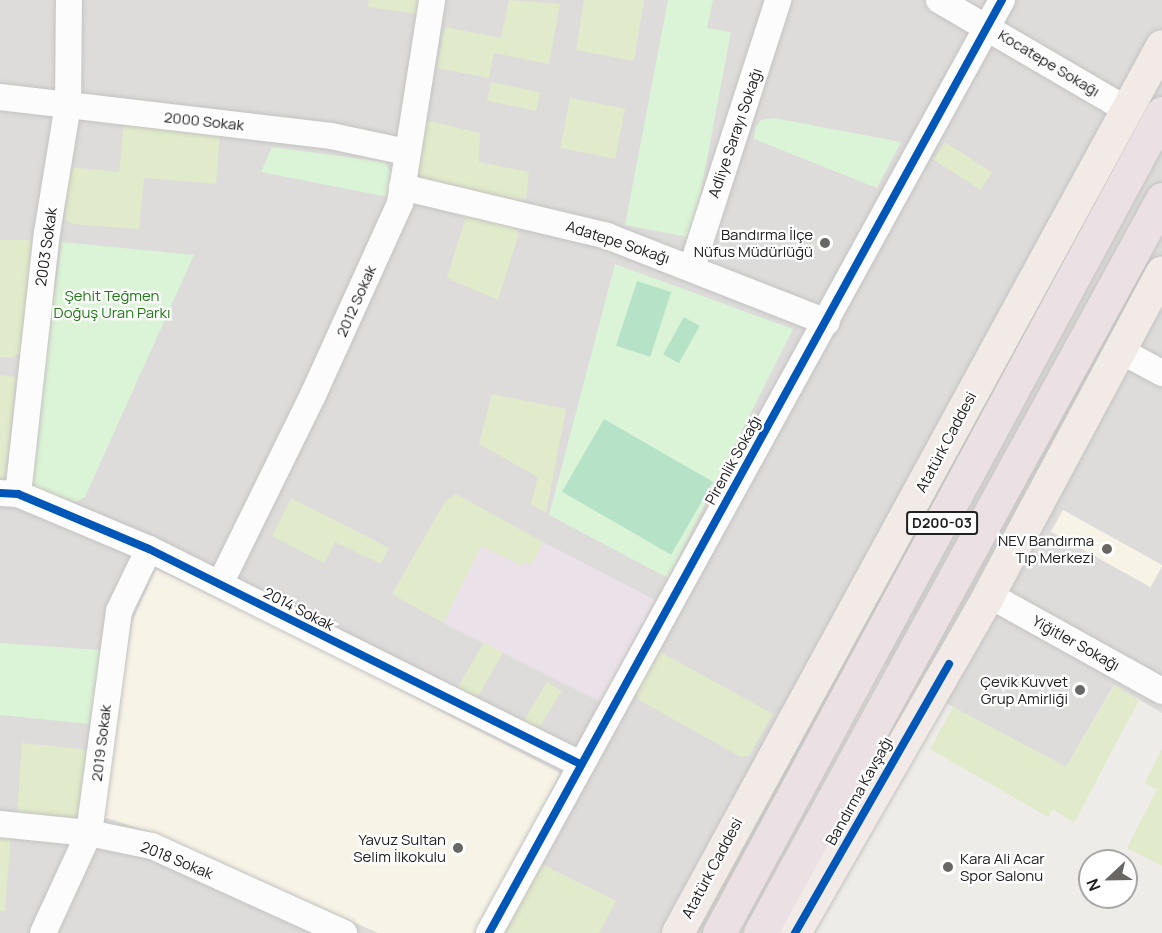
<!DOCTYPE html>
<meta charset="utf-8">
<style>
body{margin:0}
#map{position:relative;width:1162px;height:933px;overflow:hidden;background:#eeece9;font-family:Manrope,sans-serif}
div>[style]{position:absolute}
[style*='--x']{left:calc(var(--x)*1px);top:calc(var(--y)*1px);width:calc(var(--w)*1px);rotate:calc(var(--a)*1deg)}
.residential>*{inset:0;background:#dddcdb}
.industrial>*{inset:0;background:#ebe2e9}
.education>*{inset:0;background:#f7f3e6;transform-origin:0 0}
.grass>*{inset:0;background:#e1eaca;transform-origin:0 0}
.park>*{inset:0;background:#dbf3d6}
.pitch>*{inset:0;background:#b6e3c8;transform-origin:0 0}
.roads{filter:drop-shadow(0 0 2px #c4c3c1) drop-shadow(0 0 2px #c4c3c1)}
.minor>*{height:26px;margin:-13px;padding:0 13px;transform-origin:13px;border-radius:13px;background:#fcfcfc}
.major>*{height:32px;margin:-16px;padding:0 16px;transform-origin:16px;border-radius:16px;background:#f1eae6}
.highway>*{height:33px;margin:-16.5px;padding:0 16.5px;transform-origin:16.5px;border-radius:16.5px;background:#ebe0e4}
.cycleway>*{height:8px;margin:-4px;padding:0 4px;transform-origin:4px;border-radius:4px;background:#0057b8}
.dots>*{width:16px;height:16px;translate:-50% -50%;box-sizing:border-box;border:3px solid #fff;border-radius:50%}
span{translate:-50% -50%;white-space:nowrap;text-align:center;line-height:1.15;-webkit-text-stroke:4.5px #fff;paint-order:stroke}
.shield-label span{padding:2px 4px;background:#fff;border:2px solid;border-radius:4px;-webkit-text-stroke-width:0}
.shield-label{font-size:14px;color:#202020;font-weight:700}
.street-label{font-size:15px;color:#202020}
.poi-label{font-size:15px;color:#202020}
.right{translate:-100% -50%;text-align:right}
.left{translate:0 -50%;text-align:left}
.park-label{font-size:15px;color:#1b7d10}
.north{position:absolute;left:1078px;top:849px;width:60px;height:60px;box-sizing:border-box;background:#fff;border:2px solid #a6a6a6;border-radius:50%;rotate:248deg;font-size:16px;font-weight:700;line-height:24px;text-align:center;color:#202020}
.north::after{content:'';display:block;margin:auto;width:21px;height:27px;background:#686766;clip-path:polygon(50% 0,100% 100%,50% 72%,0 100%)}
</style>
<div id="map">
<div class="residential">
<i style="clip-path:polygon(0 0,1162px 0,1162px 713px,1114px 685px,1066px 767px,953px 707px,857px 646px,707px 933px,0 933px)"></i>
</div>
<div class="industrial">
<i style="clip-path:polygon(543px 542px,655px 600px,601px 702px,443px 623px,481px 546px,521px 565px,523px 561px,531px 565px)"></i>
</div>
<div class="education">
<i style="left:1063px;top:510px;width:114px;height:25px;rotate:29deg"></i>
<i style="clip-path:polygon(156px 569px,300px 638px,560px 773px,480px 933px,378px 933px,157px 834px,100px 816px,132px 622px)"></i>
</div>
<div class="grass">
<i style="clip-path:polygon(369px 0,425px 0,423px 15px,368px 7px)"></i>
<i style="clip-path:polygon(509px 0,560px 4px,549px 64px,494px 53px,489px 78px,437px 68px,445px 27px,501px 38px)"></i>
<i style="clip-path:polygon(584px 0,644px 0,634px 61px,576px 50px)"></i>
<i style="left:491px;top:82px;width:50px;height:19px;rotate:12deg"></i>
<i style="left:570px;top:98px;width:56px;height:51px;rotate:11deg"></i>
<i style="clip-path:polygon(424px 120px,480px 133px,479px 162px,529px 172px,526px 198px,519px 202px,424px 183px,416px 167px)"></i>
<i style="clip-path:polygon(124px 122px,220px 134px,216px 184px,144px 178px,139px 229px,72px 224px,65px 219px,70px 167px,119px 172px)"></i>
<i style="left:945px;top:142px;width:56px;height:21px;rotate:33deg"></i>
<i style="clip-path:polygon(467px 213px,517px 225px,519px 233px,498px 300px,447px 278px)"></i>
<i style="clip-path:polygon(0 240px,29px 240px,35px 246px,22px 351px,13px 358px,0 357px)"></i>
<i style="clip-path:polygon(0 375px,16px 377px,6px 477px,0 481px)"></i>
<i style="clip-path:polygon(492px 394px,566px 409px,546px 513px,531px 504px,538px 477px,479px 444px)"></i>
<i style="clip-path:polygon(456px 494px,543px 542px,532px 565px,524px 562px,521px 565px,481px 546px,443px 623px,392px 594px,446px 500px)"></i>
<i style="clip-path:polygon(291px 498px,389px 548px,381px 564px,335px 542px,324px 563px,272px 536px)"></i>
<i style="left:484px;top:642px;width:22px;height:57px;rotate:30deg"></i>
<i style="clip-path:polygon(657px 650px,773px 714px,749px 756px,741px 757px,639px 700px,636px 694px)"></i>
<i style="left:547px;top:682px;width:17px;height:48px;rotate:31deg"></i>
<i style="clip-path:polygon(1115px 685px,1139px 700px,1074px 823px,1053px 809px,1048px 817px,930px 749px,953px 707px,1066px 767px)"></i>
<i style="clip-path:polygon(22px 743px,90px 750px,79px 815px,71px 819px,17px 813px)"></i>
<i style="clip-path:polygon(1162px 749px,1162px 866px,1127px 848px,1157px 790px,1145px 783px)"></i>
<i style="clip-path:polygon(0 834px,11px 835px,5px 911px,0 911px)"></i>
<i style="clip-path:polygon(541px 864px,616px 901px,599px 933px,504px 933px)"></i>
</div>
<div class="park">
<i style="clip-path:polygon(668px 0,713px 0,707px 28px,731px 32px,692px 238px,625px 225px)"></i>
<i style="clip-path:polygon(774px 118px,901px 142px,877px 188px,754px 139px,755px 128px,761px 120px)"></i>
<i style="clip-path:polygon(272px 147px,385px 162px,393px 177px,393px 198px,261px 172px)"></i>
<i style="clip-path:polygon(62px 242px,194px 255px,85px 497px,76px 502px,27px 486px)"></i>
<i style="clip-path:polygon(615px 264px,793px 329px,668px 578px,549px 515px)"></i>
<i style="clip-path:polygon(0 643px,101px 650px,90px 724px,0 715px)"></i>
</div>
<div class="pitch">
<i style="left:637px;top:281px;width:36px;height:68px;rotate:18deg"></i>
<i style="left:684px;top:317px;width:18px;height:43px;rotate:29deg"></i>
<i style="left:604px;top:419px;width:126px;height:84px;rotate:30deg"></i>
</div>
<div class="roads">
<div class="minor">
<i style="--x:939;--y:0;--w:218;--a:30.3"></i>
<i style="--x:0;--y:97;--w:333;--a:6.7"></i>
<i style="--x:331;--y:136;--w:77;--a:12"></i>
<i style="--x:402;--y:187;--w:211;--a:13.4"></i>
<i style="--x:607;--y:236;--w:236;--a:21.4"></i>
<i style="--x:692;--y:267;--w:281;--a:-72.1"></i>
<i style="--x:1121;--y:351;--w:47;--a:28.2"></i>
<i style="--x:0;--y:493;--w:18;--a:3"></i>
<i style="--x:18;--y:494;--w:142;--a:22.8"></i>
<i style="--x:149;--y:549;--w:483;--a:26.5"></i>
<i style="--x:18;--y:494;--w:263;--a:-83.7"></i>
<i style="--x:47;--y:233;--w:130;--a:-80.7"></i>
<i style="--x:68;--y:105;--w:105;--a:-89.5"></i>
<i style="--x:220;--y:584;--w:211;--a:-63.8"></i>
<i style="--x:313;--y:395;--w:211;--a:-65.6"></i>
<i style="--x:400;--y:203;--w:206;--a:-81"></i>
<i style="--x:989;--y:595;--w:198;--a:29"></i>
<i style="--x:0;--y:824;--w:89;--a:5.8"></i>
<i style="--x:89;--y:833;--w:64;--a:11.7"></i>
<i style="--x:152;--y:846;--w:211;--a:24.4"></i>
<i style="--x:43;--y:933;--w:110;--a:-65.3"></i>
<i style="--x:89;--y:833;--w:224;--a:-82.3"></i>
<i style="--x:119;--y:611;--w:69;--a:-64.2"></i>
<i style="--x:489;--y:933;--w:1065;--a:-61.2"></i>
</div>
<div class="major">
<i style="--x:678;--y:933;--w:1010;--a:-61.38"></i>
<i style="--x:795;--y:933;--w:390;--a:-60.1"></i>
<i style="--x:989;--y:595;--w:366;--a:-61.8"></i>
</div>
<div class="highway">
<i style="--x:719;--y:933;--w:932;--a:-61.62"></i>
<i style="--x:760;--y:933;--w:837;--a:-61.29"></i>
</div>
</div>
<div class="cycleway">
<i style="--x:0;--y:493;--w:18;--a:3"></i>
<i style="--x:18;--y:494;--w:142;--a:22.8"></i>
<i style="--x:149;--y:549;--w:483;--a:26.5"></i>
<i style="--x:489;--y:933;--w:1065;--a:-61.2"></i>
<i style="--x:795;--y:933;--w:310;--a:-60.2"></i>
</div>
<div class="dots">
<i style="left:825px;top:243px;background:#686766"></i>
<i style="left:1107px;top:549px;background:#686766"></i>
<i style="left:1080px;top:690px;background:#686766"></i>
<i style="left:458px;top:848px;background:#686766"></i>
<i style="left:948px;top:867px;background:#686766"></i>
</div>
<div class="shield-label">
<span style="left:942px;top:523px">D200-03</span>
</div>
<div class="street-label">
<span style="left:1049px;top:63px;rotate:31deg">Kocatepe Sokağı</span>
<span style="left:204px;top:121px;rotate:6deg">2000 Sokak</span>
<span style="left:735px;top:133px;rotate:-71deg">Adliye Sarayı Sokağı</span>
<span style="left:618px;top:242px;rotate:18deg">Adatepe Sokağı</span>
<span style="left:46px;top:247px;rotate:-82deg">2003 Sokak</span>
<span style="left:356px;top:301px;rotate:-66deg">2012 Sokak</span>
<span style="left:946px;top:442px;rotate:-62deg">Atatürk Caddesi</span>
<span style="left:733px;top:460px;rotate:-61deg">Pirenlik Sokağı</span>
<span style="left:299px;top:609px;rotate:27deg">2014 Sokak</span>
<span style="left:1076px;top:643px;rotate:29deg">Yiğitler Sokağı</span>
<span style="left:101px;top:743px;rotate:-83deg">2019 Sokak</span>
<span style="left:859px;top:791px;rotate:-61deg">Bandırma Kavşağı</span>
<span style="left:177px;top:860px;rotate:22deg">2018 Sokak</span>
<span style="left:712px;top:868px;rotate:-62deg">Atatürk Caddesi</span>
</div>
<div class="poi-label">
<span class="right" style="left:813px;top:243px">Bandırma İlçe<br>Nüfus Müdürlüğü</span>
<span class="right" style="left:1094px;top:549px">NEV Bandırma<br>Tıp Merkezi</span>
<span class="right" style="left:1068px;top:690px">Çevik Kuvvet<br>Grup Amirliği</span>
<span class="right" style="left:446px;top:848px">Yavuz Sultan<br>Selim İlkokulu</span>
<span class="left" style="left:960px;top:867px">Kara Ali Acar<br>Spor Salonu</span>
</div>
<div class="park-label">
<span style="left:112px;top:304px">Şehit Teğmen<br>Doğuş Uran Parkı</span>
</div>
<div class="north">N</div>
</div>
